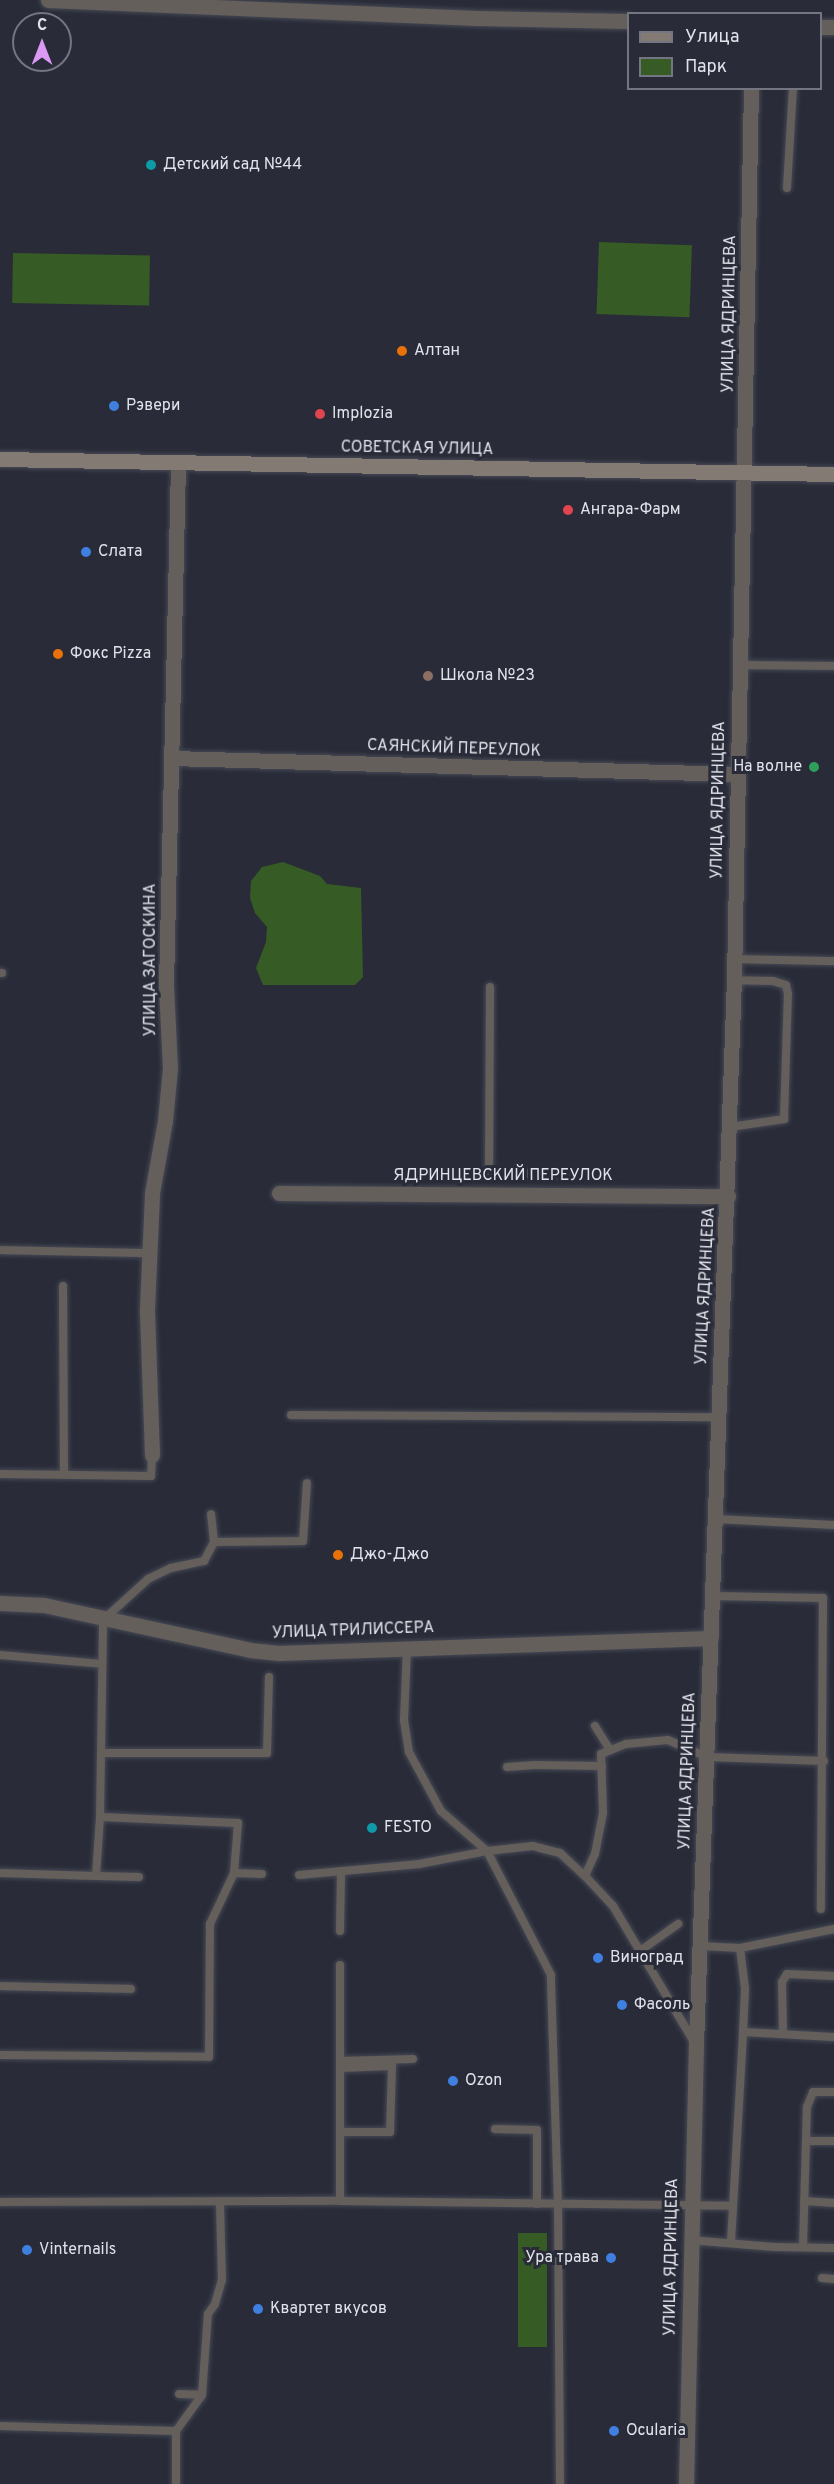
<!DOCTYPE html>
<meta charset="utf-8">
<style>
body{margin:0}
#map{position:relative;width:834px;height:2484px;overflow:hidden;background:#292c38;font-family:Overpass,sans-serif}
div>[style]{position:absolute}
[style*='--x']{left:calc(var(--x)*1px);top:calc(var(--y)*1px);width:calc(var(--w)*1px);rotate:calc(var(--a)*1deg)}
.green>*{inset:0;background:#365b24;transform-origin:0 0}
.roads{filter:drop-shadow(0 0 2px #464955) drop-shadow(0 0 2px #464955)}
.service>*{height:8px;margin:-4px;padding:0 4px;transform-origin:4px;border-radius:4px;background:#645f5a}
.minor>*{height:15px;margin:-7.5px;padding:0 7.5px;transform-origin:7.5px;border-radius:7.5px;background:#645f5a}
.secondary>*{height:15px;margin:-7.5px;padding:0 7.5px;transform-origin:7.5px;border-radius:7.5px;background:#837a73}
.dots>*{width:16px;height:16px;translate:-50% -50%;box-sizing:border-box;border:3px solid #292c38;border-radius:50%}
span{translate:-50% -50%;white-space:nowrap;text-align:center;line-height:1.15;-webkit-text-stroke:6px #292c38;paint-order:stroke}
.poi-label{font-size:16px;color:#e1e3eb}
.left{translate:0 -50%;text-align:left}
.right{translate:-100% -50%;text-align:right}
.street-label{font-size:16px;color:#e1e3eb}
.legend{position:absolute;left:627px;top:12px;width:195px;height:78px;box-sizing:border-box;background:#292c38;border:2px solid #737580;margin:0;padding:8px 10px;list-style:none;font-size:18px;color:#e1e3eb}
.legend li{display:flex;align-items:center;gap:12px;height:30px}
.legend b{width:30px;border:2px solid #737580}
.north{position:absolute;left:12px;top:12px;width:60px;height:60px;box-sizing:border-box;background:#292c38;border:2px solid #737580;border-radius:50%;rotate:0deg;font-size:16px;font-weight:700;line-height:24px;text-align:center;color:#e1e3eb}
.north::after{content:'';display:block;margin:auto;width:21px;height:27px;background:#dc99f4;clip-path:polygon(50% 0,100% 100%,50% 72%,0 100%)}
</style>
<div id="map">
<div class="green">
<i style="left:599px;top:242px;width:93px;height:72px;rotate:2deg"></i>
<i style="left:13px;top:253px;width:137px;height:50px;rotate:1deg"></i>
<i style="clip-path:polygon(283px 862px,320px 876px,327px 884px,361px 888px,363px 977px,355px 985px,263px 985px,256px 968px,266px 942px,267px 927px,255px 913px,250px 898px,251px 881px,262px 867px)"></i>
<i style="left:518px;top:2233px;width:29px;height:114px"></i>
</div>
<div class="roads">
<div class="service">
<i style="--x:787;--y:188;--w:100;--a:-86.6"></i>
<i style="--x:740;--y:665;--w:94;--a:0.6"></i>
<i style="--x:735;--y:959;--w:99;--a:1.2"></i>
<i style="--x:0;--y:973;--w:2;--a:0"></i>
<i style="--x:490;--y:987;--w:187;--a:90.3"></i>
<i style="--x:489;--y:1174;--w:90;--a:-0.6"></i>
<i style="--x:730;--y:1127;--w:55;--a:-8.4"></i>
<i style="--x:784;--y:1119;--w:125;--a:-88.2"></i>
<i style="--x:788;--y:994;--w:9;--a:-103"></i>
<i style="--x:786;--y:985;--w:14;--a:-163"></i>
<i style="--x:773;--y:981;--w:39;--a:-179"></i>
<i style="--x:0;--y:1250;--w:149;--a:1.2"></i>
<i style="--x:63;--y:1286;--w:189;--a:89.7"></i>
<i style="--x:291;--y:1415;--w:427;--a:0.3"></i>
<i style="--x:0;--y:1474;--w:151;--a:0.8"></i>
<i style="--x:151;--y:1476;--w:21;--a:-87"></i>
<i style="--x:716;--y:1519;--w:118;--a:2.9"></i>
<i style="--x:214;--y:1542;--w:89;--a:-0.6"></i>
<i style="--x:303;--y:1541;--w:58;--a:-86.1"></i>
<i style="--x:713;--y:1596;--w:110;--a:1"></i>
<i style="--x:823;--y:1598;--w:311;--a:90.4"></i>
<i style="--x:0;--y:1655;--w:102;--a:5"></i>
<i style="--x:595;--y:1726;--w:28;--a:58"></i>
<i style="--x:101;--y:1753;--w:166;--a:0"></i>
<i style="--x:267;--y:1753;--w:76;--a:-88.5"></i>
<i style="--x:507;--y:1767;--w:28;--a:-4"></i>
<i style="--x:535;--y:1765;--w:67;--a:0.9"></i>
<i style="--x:0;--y:1873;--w:96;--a:1.8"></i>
<i style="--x:96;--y:1876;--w:59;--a:-86.1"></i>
<i style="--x:234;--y:1873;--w:28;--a:2"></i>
<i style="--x:299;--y:1875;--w:121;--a:-5.2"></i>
<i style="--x:419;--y:1864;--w:69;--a:-10.8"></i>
<i style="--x:487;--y:1851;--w:61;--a:-139"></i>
<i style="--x:441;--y:1811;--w:67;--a:-118.5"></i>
<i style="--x:409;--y:1752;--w:32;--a:-99"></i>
<i style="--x:404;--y:1720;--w:72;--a:-87.6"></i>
<i style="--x:96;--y:1876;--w:43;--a:1.3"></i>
<i style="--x:585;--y:1876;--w:24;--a:-66"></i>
<i style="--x:595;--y:1854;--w:42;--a:-79"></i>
<i style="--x:603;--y:1813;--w:59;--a:-91.9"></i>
<i style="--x:601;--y:1754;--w:27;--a:-22"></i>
<i style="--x:626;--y:1744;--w:42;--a:-5.4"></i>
<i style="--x:668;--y:1740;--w:43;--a:23.6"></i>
<i style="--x:707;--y:1757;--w:117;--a:2"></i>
<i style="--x:340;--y:1931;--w:60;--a:-89"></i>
<i style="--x:700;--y:1946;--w:40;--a:2.9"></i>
<i style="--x:740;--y:1948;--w:41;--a:83"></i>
<i style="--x:745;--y:1989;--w:43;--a:92.7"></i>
<i style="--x:740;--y:1948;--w:96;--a:-11.4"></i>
<i style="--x:640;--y:1951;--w:47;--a:-35.4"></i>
<i style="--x:340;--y:1965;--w:236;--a:90"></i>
<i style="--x:0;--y:1986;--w:131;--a:1.3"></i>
<i style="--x:783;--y:2034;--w:52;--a:-91.1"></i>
<i style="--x:782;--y:1982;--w:9;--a:-58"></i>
<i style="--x:787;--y:1974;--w:47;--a:2.4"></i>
<i style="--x:0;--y:2055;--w:209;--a:0.5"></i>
<i style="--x:209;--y:2057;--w:133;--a:-89.6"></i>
<i style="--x:210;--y:1924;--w:56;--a:-64.8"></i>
<i style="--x:234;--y:1873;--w:50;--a:-85.4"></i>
<i style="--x:238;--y:1823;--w:138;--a:-177.5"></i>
<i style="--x:100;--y:1817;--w:197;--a:-89.1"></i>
<i style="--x:103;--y:1620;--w:61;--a:-42.3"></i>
<i style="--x:148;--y:1579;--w:25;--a:-26"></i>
<i style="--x:171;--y:1568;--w:34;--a:-12"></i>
<i style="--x:204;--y:1561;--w:21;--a:-62"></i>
<i style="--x:214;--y:1542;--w:28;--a:-96"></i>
<i style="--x:340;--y:2061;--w:73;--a:-1.6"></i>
<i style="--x:340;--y:2068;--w:52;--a:-2.2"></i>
<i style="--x:392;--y:2066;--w:66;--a:91.7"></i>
<i style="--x:390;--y:2132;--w:50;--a:180"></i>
<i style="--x:495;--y:2129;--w:42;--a:1.4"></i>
<i style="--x:537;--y:2130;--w:74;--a:90"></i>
<i style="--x:806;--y:2141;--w:28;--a:0"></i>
<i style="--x:804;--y:2201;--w:30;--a:4"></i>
<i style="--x:0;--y:2202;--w:340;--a:-0.2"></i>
<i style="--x:340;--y:2201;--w:393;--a:0.7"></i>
<i style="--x:690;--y:2240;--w:84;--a:4.8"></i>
<i style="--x:774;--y:2247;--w:60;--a:1"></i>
<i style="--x:731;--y:2242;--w:210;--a:-86.7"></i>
<i style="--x:743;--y:2032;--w:91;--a:3.1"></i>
<i style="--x:803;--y:2247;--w:140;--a:-88.4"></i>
<i style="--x:807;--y:2107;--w:16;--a:-68"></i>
<i style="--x:813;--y:2092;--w:21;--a:0"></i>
<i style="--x:822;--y:2278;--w:12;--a:5"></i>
<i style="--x:179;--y:2394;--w:23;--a:2"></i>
<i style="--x:0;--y:2426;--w:176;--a:1.6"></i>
<i style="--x:176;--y:2484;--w:53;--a:-90"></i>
<i style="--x:176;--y:2431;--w:44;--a:-54.2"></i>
<i style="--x:202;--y:2395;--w:81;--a:-85.8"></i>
<i style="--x:208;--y:2314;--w:12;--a:-55"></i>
<i style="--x:215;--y:2304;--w:25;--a:-74"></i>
<i style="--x:222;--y:2280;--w:79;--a:-91.5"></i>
<i style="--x:560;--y:2484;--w:280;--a:-90.4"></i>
<i style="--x:558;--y:2204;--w:229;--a:-91.8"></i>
<i style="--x:551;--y:1975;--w:140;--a:-117.3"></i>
<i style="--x:487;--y:1851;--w:46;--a:-6.2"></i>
<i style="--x:533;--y:1846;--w:7;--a:16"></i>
<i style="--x:540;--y:1848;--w:21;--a:14"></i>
<i style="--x:560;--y:1853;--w:34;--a:43"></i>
<i style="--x:585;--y:1876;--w:41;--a:47"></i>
<i style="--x:613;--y:1906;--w:158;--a:59.2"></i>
</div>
<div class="minor">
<i style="--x:48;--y:0;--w:429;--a:2.4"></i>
<i style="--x:477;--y:18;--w:151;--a:1.1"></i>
<i style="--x:820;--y:27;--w:14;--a:0"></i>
<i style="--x:171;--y:758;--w:566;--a:1.62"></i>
<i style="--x:279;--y:1193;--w:449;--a:0.4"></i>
<i style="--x:152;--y:1455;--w:146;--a:-92"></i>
<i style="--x:147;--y:1309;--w:116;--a:-87.5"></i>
<i style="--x:152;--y:1193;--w:73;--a:-79.8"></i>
<i style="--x:165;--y:1121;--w:53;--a:-84.6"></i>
<i style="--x:170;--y:1068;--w:83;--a:-92.8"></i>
<i style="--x:166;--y:985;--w:522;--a:-88.68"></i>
<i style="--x:0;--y:1603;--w:44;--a:2.6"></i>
<i style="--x:44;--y:1605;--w:211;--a:12.3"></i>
<i style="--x:250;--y:1650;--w:29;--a:6"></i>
<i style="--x:279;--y:1653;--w:432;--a:-2"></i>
<i style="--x:686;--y:2484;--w:439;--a:-88.7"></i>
<i style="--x:696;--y:2045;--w:1066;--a:-87.96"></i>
<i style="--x:734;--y:980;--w:892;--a:-88.91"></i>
</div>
<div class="secondary">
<i style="--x:0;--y:459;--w:834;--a:1.03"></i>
</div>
</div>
<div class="dots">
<i style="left:151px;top:165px;background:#0f9aa8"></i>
<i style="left:402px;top:351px;background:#e8710a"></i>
<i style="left:114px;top:406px;background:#3f7fe0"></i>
<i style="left:320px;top:414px;background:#e0444e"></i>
<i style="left:568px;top:510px;background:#e0444e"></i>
<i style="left:86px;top:552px;background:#3f7fe0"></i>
<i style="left:58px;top:654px;background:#e8710a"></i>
<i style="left:428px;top:676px;background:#8d6e63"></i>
<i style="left:814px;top:767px;background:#2e9e5b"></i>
<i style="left:338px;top:1555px;background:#e8710a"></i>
<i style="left:372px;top:1828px;background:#0f9aa8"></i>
<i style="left:598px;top:1958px;background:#3f7fe0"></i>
<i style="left:622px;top:2005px;background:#3f7fe0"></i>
<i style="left:453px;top:2081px;background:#3f7fe0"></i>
<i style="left:27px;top:2250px;background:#3f7fe0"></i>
<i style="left:611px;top:2258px;background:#3f7fe0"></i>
<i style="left:258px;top:2309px;background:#3f7fe0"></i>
<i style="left:614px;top:2431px;background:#3f7fe0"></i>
</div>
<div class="poi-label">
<span class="left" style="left:163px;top:165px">Детский сад №44</span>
<span class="left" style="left:414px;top:351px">Алтан</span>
<span class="left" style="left:126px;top:406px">Рэвери</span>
<span class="left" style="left:332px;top:414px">Implozia</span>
<span class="left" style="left:580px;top:510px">Ангара-Фарм</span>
<span class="left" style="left:98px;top:552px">Слата</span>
<span class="left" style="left:70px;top:654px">Фокс Pizza</span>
<span class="left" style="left:440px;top:676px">Школа №23</span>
<span class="right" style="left:802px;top:767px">На волне</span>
<span class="left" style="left:350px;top:1555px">Джо-Джо</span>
<span class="left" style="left:384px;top:1828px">FESTO</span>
<span class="left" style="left:610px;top:1958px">Виноград</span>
<span class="left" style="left:634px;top:2005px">Фасоль</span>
<span class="left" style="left:465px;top:2081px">Ozon</span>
<span class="left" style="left:39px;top:2250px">Vinternails</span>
<span class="right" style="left:599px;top:2258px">Ура трава</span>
<span class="left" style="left:270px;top:2309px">Квартет вкусов</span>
<span class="left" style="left:626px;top:2431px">Ocularia</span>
</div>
<div class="street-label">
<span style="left:730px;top:314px;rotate:-89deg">УЛИЦА ЯДРИНЦЕВА</span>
<span style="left:417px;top:449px;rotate:1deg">СОВЕТСКАЯ УЛИЦА</span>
<span style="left:454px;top:749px;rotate:2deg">САЯНСКИЙ ПЕРЕУЛОК</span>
<span style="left:719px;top:800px;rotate:-89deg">УЛИЦА ЯДРИНЦЕВА</span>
<span style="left:151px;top:960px;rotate:-90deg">УЛИЦА ЗАГОСКИНА</span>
<span style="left:503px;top:1176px">ЯДРИНЦЕВСКИЙ ПЕРЕУЛОК</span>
<span style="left:706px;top:1286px;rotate:-87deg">УЛИЦА ЯДРИНЦЕВА</span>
<span style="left:353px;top:1631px;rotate:-2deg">УЛИЦА ТРИЛИССЕРА</span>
<span style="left:688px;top:1771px;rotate:-88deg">УЛИЦА ЯДРИНЦЕВА</span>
<span style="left:672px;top:2257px;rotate:-89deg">УЛИЦА ЯДРИНЦЕВА</span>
</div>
<ul class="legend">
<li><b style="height:8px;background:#837a73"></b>Улица</li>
<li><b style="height:16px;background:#365b24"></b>Парк</li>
</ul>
<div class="north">С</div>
</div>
